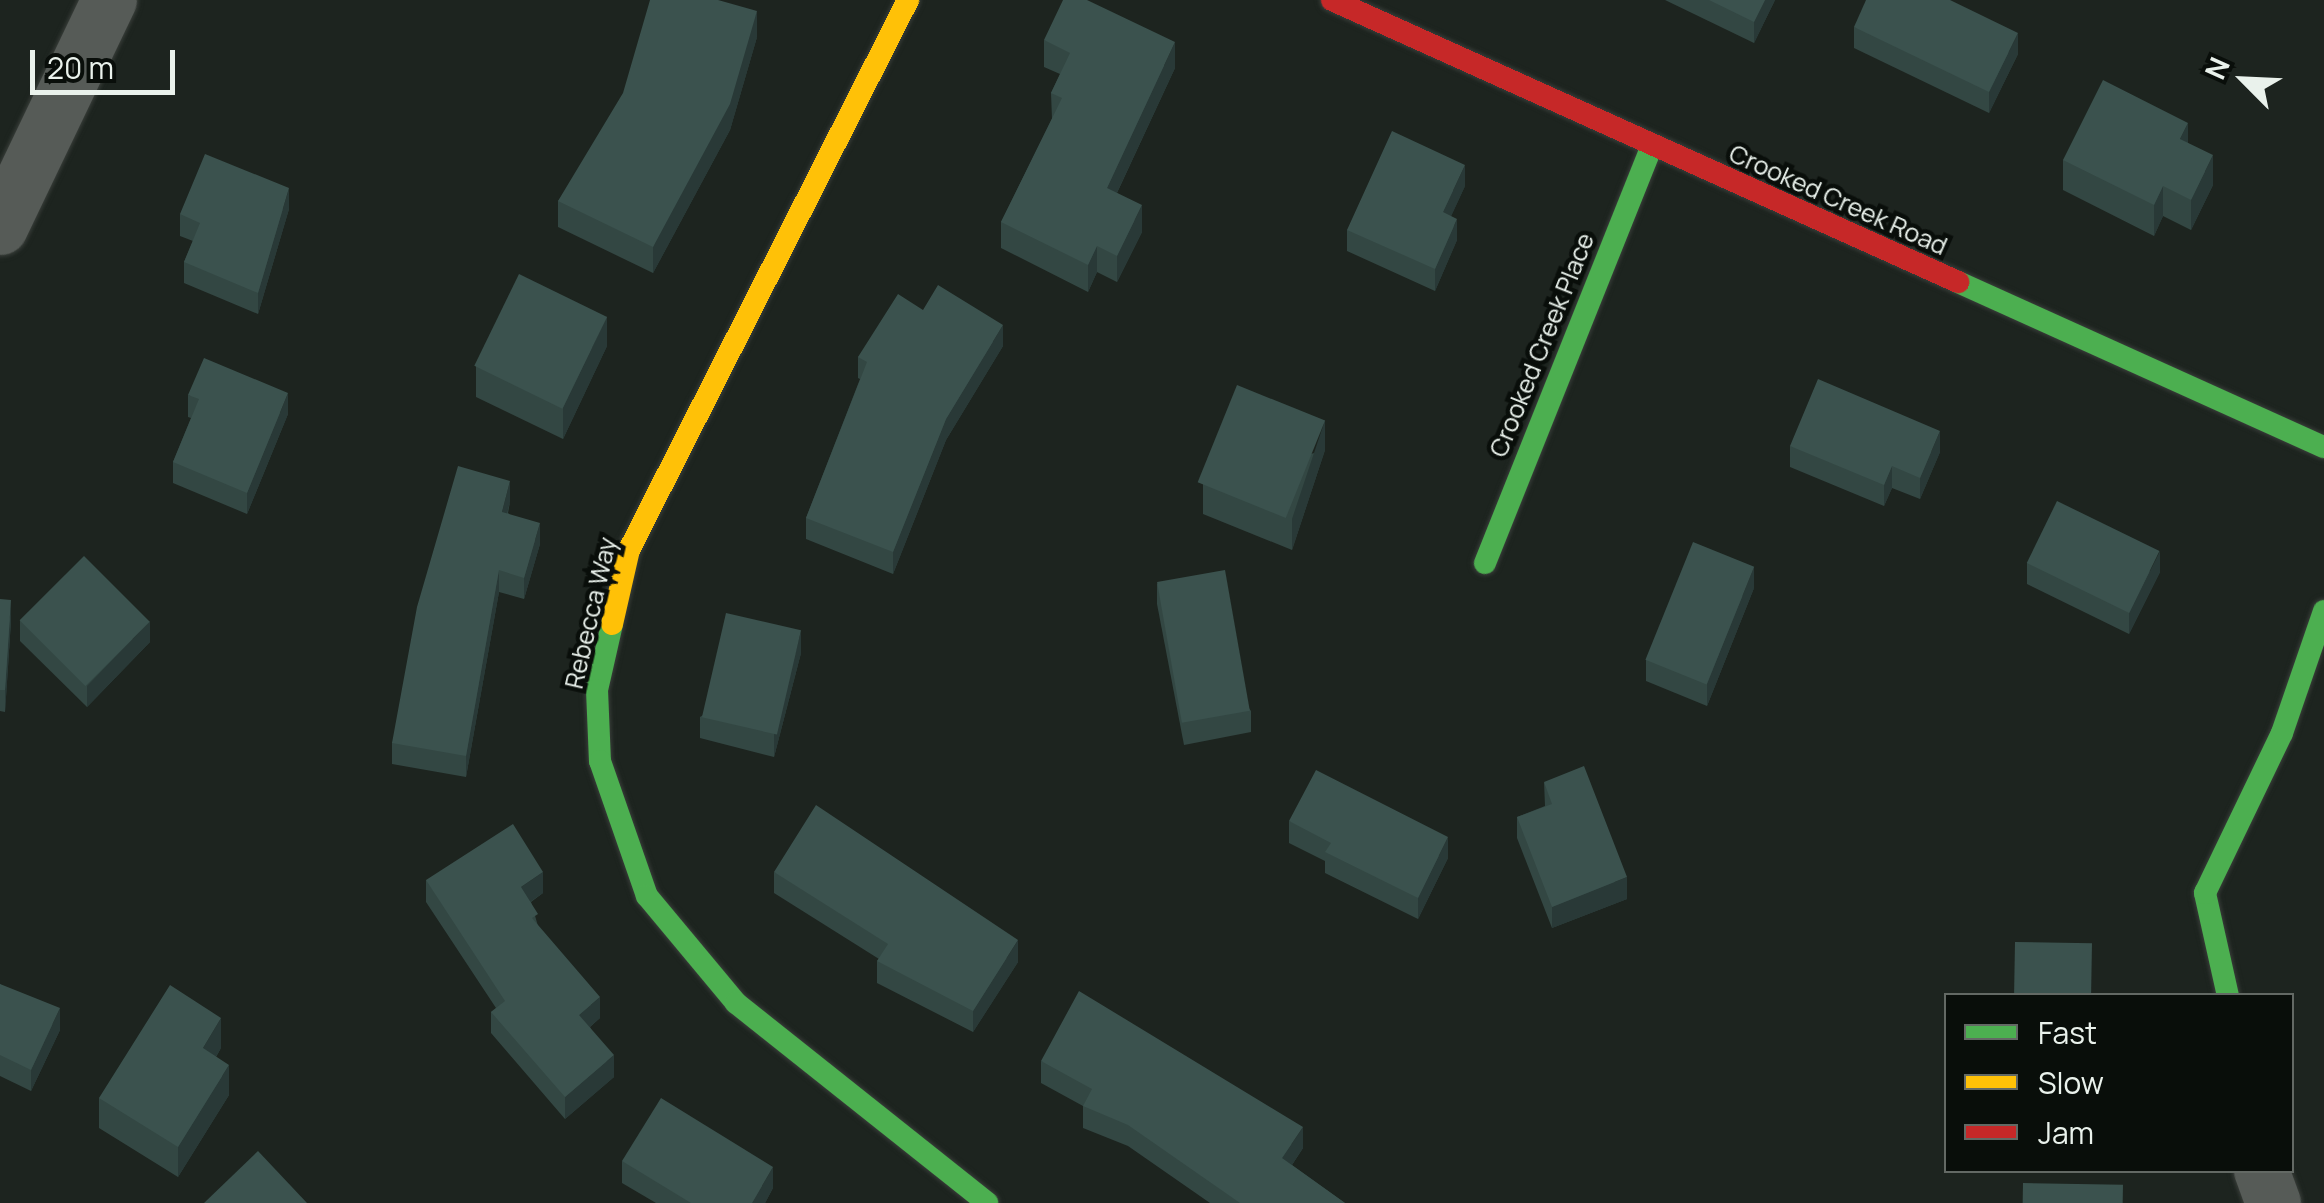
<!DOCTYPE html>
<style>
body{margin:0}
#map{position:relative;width:2324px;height:1203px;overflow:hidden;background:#1d241f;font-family:Manrope,sans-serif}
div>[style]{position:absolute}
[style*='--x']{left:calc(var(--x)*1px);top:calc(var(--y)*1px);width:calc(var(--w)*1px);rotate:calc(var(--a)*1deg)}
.roads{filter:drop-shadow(0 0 2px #393e3a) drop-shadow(0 0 2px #393e3a)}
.street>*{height:55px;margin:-27.5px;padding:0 27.5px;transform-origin:27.5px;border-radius:27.5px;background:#565b57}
.fast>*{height:22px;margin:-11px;padding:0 11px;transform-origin:11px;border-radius:11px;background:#4caf50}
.slow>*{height:22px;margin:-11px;padding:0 11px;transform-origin:11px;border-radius:11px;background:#ffc107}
.jam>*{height:22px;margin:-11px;padding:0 11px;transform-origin:11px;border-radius:11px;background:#c62828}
.wall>*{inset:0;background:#334743}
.shaded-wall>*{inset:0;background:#293937}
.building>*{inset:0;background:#3b524e;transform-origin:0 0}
span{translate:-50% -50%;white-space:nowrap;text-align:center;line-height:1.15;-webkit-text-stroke:9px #090e0a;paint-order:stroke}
.street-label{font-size:25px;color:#eaf2ec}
.legend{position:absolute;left:1944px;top:993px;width:350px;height:180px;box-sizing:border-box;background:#090e0a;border:2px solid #636964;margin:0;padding:12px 18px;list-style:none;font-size:30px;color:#eaf2ec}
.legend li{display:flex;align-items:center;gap:20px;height:50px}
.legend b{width:50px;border:2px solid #636964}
.north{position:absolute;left:2194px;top:30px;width:100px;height:100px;-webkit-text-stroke:8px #090e0a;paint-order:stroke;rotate:294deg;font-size:28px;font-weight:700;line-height:40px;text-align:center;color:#eaf2ec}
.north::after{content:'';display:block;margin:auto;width:35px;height:45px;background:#eaf2ec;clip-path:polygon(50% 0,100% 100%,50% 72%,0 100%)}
.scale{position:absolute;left:30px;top:50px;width:145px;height:45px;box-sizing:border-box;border:5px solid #eaf2ec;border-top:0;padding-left:12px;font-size:30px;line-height:35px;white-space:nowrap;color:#eaf2ec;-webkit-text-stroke:8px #090e0a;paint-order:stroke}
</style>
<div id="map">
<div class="roads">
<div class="street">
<i style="--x:0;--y:227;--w:252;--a:-64.4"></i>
<i style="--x:2261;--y:1170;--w:35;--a:70"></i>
</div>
<div class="fast">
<i style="--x:1958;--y:282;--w:401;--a:24.3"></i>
<i style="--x:1485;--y:563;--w:448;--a:-68.2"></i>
<i style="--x:612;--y:624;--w:68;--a:102.8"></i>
<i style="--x:597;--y:690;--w:71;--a:87.6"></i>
<i style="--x:600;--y:761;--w:143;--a:70.8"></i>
<i style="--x:647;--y:896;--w:139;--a:50.2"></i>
<i style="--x:736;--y:1003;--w:321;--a:38.5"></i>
<i style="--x:2228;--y:996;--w:106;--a:-102.6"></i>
<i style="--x:2205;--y:893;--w:178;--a:-64.3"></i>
<i style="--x:2282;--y:733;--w:129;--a:-71"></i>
</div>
<div class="slow">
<i style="--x:612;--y:624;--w:76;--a:-77.1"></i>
<i style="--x:629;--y:550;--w:617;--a:-63.1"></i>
</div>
<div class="jam">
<i style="--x:1332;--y:0;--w:687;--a:24.25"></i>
</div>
</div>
<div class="wall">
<i style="clip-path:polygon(1665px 0,1775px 0,1754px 43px)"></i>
<i style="clip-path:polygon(1854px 27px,2018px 54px,1989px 113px,1854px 48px)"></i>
<i style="clip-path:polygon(757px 37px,730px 130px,653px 273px,558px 227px,558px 201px)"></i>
<i style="clip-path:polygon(1044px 40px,1175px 68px,1117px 193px,1142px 232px,1117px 282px,1097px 272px,1088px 292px,1001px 248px,1001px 222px,1052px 119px,1051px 93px,1060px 74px,1044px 67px)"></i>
<i style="clip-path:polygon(2188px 143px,2213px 185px,2191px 230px,2163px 216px,2154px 236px,2063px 190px,2063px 160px)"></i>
<i style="clip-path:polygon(1465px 186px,1451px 216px,1457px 240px,1435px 291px,1347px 251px,1347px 230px)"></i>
<i style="clip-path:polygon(289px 209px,258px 314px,184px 283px,184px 262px,193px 241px,180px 236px,180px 214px)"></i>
<i style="clip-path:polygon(923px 310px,1003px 346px,946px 440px,893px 574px,806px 539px,806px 518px,860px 379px,858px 378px,858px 357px)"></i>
<i style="clip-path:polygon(607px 346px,563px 439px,476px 397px,476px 366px)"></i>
<i style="clip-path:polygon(188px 395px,288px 414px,247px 514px,173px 483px,173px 462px,191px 418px,188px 417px)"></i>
<i style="clip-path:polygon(1790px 446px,1940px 452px,1920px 499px,1892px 488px,1884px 506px,1790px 467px)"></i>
<i style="clip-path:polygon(1325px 450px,1292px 550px,1203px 514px,1203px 484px)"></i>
<i style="clip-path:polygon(510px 502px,508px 513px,540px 544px,524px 599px,499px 592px,466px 777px,392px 764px,392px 743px)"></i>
<i style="clip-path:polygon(2027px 563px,2160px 572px,2129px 634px,2027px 584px)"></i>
<i style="clip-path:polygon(1157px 583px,1251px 711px,1251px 732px,1184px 745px,1157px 604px)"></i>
<i style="clip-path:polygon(1754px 588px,1707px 706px,1646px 681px,1646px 660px)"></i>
<i style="clip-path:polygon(0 599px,11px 621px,5px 712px,0 711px)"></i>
<i style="clip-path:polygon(20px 620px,150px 642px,87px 707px,20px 641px)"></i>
<i style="clip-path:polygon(801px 653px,774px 757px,700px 738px,700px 717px)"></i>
<i style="clip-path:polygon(1544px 782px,1627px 899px,1552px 928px,1517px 838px,1517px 817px,1545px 806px)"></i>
<i style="clip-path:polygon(1289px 821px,1448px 858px,1418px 919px,1325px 873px,1325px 861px,1289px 843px)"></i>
<i style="clip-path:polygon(774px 872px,1018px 962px,973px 1032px,877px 983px,877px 961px,879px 959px,774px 893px)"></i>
<i style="clip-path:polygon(426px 880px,543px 893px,531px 902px,538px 926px,600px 1018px,590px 1027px,614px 1077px,565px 1119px,491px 1033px,491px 1012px,496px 1008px,426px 902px)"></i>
<i style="clip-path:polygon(0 984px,60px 1030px,31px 1091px,0 1076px)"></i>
<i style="clip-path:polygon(221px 1048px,216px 1057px,229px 1095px,178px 1177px,99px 1128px,99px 1098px)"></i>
<i style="clip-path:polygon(1041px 1061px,1303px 1148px,1292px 1165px,1345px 1203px,1210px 1203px,1128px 1146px,1083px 1128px,1083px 1106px,1041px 1083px)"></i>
<i style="clip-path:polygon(622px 1161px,773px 1188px,765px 1203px,656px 1203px,622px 1183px)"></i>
</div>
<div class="shaded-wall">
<i style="clip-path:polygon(1765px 0,1775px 0,1754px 43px,1754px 22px)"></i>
<i style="clip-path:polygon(757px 11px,757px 37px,730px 130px,653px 273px,653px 247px)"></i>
<i style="clip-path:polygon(2018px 33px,2018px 54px,1989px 113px,1989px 92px)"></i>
<i style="clip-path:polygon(1175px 42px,1175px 68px,1107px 214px,1107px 188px)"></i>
<i style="clip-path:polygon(2188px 123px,2188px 153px,2180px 139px)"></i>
<i style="clip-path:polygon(2213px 155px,2213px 185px,2191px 230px,2191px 200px)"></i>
<i style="clip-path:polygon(1465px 165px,1465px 186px,1443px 234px,1443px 212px)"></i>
<i style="clip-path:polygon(2163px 186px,2163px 216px,2154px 236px,2154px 205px)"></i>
<i style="clip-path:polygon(289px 188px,289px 209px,258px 314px,258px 293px)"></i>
<i style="clip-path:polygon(1142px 205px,1142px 232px,1117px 282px,1117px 256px)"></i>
<i style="clip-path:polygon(1457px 219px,1457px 240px,1435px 291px,1435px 269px)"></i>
<i style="clip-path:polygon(1097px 246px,1097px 272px,1088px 292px,1088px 265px)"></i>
<i style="clip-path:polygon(607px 316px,607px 346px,563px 439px,563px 408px)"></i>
<i style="clip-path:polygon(1003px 325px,1003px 346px,946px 440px,893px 574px,893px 552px,946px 419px)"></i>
<i style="clip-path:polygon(288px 393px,288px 414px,247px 514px,247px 493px)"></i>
<i style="clip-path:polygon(1325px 420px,1325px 450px,1292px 550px,1292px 519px)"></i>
<i style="clip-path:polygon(1940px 431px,1940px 452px,1920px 499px,1920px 478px)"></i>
<i style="clip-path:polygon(1892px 466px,1892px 488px,1884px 506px,1884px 485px)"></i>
<i style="clip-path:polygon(510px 481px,510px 502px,502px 533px,502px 512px)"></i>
<i style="clip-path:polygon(540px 523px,540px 544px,524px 599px,524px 578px)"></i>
<i style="clip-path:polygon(2160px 551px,2160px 572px,2129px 634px,2129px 613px)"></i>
<i style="clip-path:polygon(1754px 567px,1754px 588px,1707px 706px,1707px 684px)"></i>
<i style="clip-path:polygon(499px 570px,499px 592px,466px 777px,466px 756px)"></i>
<i style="clip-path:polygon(11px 600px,11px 621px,5px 712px,5px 690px)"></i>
<i style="clip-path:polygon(150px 621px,150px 642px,87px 707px,87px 686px)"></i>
<i style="clip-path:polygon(801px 631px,801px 653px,774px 757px,774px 735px)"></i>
<i style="clip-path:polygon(1448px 837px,1448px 858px,1418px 919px,1418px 898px)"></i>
<i style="clip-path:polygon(543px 872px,543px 893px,521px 908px,521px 887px)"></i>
<i style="clip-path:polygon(1627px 877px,1627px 899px,1552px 928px,1552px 907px)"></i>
<i style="clip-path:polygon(1018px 940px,1018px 962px,973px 1032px,973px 1011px)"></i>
<i style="clip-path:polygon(600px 997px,600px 1018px,579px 1036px,579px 1015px)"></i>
<i style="clip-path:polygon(60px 1008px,60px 1030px,31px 1091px,31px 1070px)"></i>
<i style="clip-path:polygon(221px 1018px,221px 1048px,203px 1078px,203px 1048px)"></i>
<i style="clip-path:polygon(614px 1055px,614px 1077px,565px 1119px,565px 1097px)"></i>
<i style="clip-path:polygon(229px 1065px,229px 1095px,178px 1177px,178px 1147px)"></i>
<i style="clip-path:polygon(1303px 1127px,1303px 1148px,1282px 1180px,1282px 1158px)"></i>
<i style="clip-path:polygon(773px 1167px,773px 1188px,765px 1203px,752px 1203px)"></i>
</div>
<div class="building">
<i style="clip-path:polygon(650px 0,718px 0,757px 11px,730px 104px,653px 247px,558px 201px,623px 93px)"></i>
<i style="clip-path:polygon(1063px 0,1087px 0,1175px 42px,1107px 188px,1142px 205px,1117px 256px,1097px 246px,1088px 265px,1001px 222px,1062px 98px,1051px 93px,1070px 53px,1044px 40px)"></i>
<i style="clip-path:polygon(1709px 0,1765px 0,1754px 22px)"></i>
<i style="clip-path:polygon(1866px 0,1950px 0,2018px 33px,1989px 92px,1854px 27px)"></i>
<i style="clip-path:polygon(2103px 80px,2188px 123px,2180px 139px,2213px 155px,2191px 200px,2163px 186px,2154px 205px,2063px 160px)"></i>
<i style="clip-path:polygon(1392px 131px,1465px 165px,1443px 212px,1457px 219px,1435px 269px,1347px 230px)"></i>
<i style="clip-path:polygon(205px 154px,289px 188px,258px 293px,184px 262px,200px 223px,180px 214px)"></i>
<i style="left:519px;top:274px;width:98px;height:102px;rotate:26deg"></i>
<i style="clip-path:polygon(938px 285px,1003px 325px,946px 419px,893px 552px,806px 518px,867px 362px,858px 357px,898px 294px,923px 310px)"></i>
<i style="clip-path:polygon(204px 358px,288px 393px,247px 493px,173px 462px,199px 399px,188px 395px)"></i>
<i style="clip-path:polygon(1818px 379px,1940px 431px,1920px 478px,1892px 466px,1884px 485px,1790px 446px)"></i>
<i style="left:1237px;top:385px;width:95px;height:105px;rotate:22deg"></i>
<i style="clip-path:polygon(458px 466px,510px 481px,502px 512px,540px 523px,524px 578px,499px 570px,466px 756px,392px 743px,417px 607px)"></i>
<i style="left:2057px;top:501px;width:114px;height:69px;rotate:26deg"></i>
<i style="left:1693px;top:542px;width:66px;height:127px;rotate:22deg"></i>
<i style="left:84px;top:556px;width:93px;height:91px;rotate:45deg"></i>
<i style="left:1225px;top:570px;width:143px;height:69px;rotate:80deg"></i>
<i style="clip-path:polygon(0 599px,11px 600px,5px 690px,0 690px)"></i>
<i style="left:726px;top:613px;width:77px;height:107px;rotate:13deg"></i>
<i style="clip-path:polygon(1584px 766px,1627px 877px,1552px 907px,1517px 817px,1552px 804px,1544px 782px)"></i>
<i style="clip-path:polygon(1316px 770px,1448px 837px,1418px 898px,1325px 852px,1331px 843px,1289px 821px)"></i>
<i style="clip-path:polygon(816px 805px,1018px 940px,973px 1011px,877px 961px,888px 944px,774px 872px)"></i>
<i style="clip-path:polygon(513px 824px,543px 872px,521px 887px,538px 914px,532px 918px,600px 997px,579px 1015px,614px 1055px,565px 1097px,491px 1012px,505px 1001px,426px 880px)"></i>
<i style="left:2015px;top:942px;width:77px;height:54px;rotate:1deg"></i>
<i style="clip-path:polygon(0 984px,60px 1008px,31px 1070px,0 1055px)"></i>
<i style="clip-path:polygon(170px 985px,221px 1018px,203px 1048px,229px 1065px,178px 1147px,99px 1098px)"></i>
<i style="clip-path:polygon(1079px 991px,1303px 1127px,1282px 1158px,1345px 1203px,1240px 1203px,1128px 1125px,1083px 1106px,1092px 1089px,1041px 1061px)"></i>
<i style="clip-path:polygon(661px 1098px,773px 1167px,752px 1203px,691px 1203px,622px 1161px)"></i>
<i style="clip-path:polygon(258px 1151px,307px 1203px,204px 1203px)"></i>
<i style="left:2023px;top:1183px;width:100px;height:20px;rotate:1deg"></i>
</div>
<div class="street-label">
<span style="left:1838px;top:200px;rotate:24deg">Crooked Creek Road</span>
<span style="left:1542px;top:345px;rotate:-68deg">Crooked Creek Place</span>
<span style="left:591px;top:613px;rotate:-77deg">Rebecca Way</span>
</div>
<ul class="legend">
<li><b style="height:12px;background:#4caf50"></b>Fast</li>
<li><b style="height:12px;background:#ffc107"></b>Slow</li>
<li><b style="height:12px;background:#c62828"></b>Jam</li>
</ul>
<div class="north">N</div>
<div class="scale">20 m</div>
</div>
